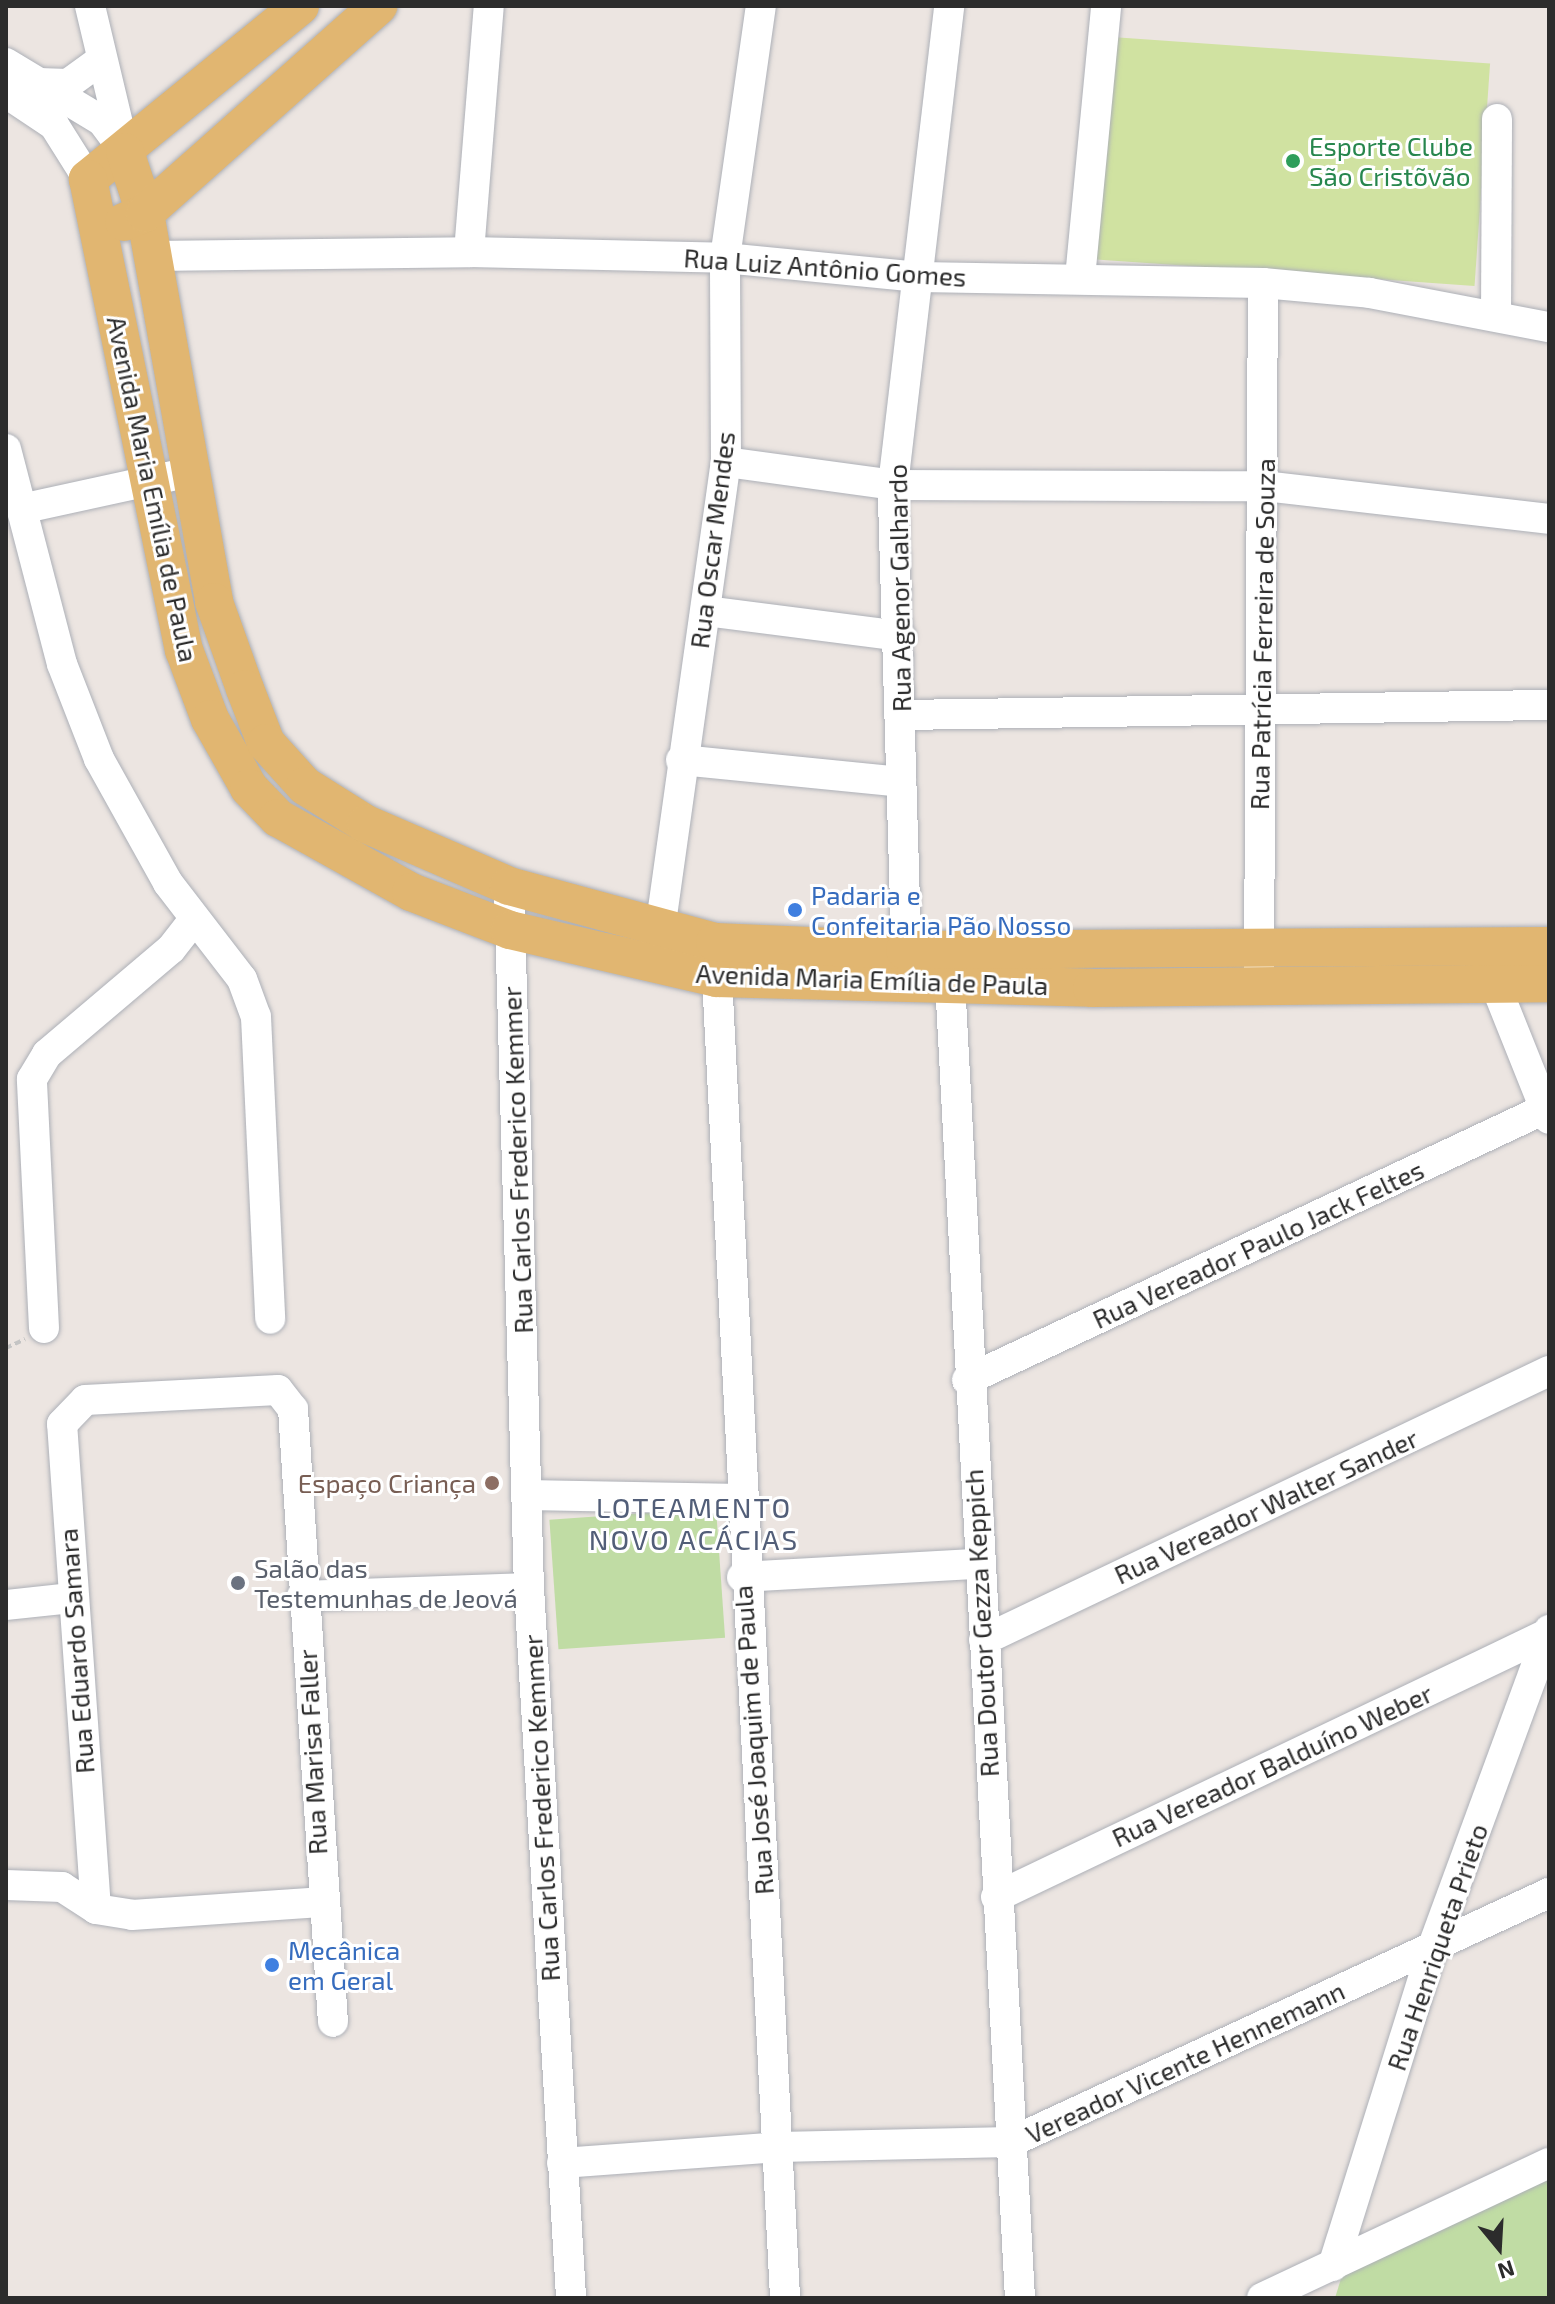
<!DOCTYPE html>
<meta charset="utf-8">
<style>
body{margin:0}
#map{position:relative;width:1555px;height:2304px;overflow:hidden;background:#ece5e1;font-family:"Exo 2",sans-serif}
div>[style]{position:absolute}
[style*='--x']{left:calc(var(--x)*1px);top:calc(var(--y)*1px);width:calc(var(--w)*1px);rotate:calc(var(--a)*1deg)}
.green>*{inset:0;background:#c0dca4;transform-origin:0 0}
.pitch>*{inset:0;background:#d0e2a1;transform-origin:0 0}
.path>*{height:4px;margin-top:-2px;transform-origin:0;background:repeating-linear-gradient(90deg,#c4c4c4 0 6px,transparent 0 10px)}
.roads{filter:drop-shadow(0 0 2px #adb0b7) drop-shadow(0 0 2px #adb0b7)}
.minor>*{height:30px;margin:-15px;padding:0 15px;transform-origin:15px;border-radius:15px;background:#fff}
.major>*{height:38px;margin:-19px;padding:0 19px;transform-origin:19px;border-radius:19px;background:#e1b671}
.dots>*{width:22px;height:22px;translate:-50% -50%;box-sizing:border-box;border:4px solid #fff;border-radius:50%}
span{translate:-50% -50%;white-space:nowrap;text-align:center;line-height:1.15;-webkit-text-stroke:6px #fff;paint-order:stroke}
.leisure-label{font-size:26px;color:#27864d}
.left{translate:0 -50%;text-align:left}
.street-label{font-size:26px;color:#2c2c2c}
.shop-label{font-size:26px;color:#366cbe}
.education-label{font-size:26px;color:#785e54}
.right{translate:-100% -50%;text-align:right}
.worship-label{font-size:26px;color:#5b616d}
.neighbourhood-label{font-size:28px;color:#525e78;letter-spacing:2px}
.frame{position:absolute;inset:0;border:8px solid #2c2c2c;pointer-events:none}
.north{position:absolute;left:1459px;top:2208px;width:80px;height:80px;-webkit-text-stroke:6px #fff;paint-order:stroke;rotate:162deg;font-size:22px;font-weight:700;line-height:32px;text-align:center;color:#2c2c2c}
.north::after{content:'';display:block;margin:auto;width:28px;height:36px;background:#2c2c2c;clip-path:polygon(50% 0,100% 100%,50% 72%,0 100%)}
</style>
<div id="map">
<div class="green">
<i style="left:716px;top:1508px;width:130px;height:167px;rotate:86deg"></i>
<i style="clip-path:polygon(1549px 2172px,1549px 2298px,1335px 2298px,1344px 2269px)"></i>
</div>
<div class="pitch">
<i style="left:1112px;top:37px;width:379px;height:223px;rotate:4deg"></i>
</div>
<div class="path">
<i style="--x:6;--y:1348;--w:21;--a:-25"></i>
</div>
<div class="roads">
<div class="minor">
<i style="--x:90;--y:6;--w:138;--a:76.6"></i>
<i style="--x:6;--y:63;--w:112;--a:31.1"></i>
<i style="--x:102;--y:121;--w:39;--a:53"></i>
<i style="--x:39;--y:83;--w:29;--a:2"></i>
<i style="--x:68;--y:84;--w:41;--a:-36"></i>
<i style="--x:6;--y:93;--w:58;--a:33.7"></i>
<i style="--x:54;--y:125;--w:64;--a:57.8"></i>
<i style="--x:469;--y:252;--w:247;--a:-85.4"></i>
<i style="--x:152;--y:256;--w:317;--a:-0.7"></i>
<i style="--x:469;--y:252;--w:256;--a:1.3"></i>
<i style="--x:725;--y:258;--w:195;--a:5.6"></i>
<i style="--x:919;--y:277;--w:344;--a:1"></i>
<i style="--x:1263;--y:283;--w:107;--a:5.3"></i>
<i style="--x:1370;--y:293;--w:182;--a:10.8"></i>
<i style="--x:1080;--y:278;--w:273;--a:-84.5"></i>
<i style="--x:1496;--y:315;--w:196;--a:-89.7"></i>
<i style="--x:6;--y:449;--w:222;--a:75.4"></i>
<i style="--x:62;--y:664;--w:102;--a:68.7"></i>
<i style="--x:99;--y:759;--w:142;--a:60.9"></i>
<i style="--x:168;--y:883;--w:121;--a:52.4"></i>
<i style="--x:242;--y:979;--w:40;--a:69.8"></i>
<i style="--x:256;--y:1017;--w:302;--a:87.3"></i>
<i style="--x:726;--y:462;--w:169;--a:7.8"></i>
<i style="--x:893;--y:485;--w:372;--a:0.2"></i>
<i style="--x:1265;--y:486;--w:286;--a:6.6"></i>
<i style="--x:21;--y:509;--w:173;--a:-12.3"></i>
<i style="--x:706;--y:611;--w:196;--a:7.3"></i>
<i style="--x:902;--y:715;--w:647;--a:-0.89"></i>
<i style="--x:681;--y:760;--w:221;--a:5.7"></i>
<i style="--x:509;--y:886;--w:702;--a:88.37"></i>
<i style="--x:529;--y:1588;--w:711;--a:86.61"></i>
<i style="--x:660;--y:930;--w:473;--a:-82"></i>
<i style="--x:726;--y:462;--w:204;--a:-90.3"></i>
<i style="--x:725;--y:258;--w:255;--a:-81.9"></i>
<i style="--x:716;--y:958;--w:1342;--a:87.05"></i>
<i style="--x:949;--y:962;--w:1338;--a:86.96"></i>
<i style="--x:1495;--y:963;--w:21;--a:90"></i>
<i style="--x:1495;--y:984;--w:145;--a:68.2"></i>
<i style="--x:1259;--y:969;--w:686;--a:-89.67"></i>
<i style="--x:907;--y:971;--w:486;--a:-91.7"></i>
<i style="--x:893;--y:485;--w:482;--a:-83.3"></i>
<i style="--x:44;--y:1328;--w:249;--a:-92.8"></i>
<i style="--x:32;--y:1079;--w:29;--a:-59"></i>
<i style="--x:47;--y:1054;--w:162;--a:-40.3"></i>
<i style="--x:171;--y:949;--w:37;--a:-52"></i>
<i style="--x:967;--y:1380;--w:643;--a:-25.13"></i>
<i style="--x:528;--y:1495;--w:212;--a:1.1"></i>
<i style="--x:742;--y:1577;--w:235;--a:-3.2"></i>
<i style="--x:302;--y:1596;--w:227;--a:-2"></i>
<i style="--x:6;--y:1605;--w:65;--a:-6.1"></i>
<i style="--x:984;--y:1640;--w:626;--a:-25.46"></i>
<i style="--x:6;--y:1885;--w:56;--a:2"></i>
<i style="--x:62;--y:1887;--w:40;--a:32.9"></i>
<i style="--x:96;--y:1909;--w:36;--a:9"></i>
<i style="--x:132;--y:1915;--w:189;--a:-3.9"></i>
<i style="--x:996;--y:1897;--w:613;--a:-25.52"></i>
<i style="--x:96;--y:1909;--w:486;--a:-94"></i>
<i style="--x:62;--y:1424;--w:33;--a:-46"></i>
<i style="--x:85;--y:1400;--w:193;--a:-3"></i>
<i style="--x:278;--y:1390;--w:24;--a:52"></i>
<i style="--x:293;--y:1409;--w:614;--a:86.27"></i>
<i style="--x:562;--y:2163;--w:217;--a:-4.2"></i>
<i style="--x:778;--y:2147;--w:233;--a:-1.2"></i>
<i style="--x:1011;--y:2142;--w:593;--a:-24.84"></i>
<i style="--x:1333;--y:2266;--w:335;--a:-72.6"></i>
<i style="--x:1433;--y:1946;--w:337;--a:-69.8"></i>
<i style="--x:1262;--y:2298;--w:317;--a:-25.2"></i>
</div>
<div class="major">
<i style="--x:300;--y:6;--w:274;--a:140.8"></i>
<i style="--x:88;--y:179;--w:481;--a:78.5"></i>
<i style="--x:184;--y:650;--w:74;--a:69.4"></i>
<i style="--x:210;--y:719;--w:79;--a:60.5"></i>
<i style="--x:249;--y:788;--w:42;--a:46"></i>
<i style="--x:278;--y:818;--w:152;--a:29.1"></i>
<i style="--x:411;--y:892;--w:106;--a:21"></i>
<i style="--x:510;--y:930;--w:212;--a:13.1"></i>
<i style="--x:716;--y:978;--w:376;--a:1.5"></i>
<i style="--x:1092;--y:988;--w:457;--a:-0.6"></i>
<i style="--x:125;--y:152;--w:64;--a:71.8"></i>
<i style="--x:145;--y:213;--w:395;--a:79.9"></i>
<i style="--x:214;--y:602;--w:92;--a:70.4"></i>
<i style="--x:245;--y:689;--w:58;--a:68.7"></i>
<i style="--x:266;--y:743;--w:58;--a:47.8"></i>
<i style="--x:305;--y:786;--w:72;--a:31.9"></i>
<i style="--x:366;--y:824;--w:156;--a:23.4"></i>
<i style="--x:509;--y:886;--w:213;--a:15.2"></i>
<i style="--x:715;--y:942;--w:190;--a:2.4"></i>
<i style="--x:905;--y:950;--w:644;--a:-0.36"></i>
<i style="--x:124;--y:222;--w:23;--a:-23"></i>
<i style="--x:145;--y:213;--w:312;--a:-41.6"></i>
</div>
</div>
<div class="dots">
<i style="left:1293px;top:161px;background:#2e9e5b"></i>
<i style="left:795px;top:910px;background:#3f7fe0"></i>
<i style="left:492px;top:1483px;background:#8d6e63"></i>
<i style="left:238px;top:1583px;background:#6b7280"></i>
<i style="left:272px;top:1965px;background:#3f7fe0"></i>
</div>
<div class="leisure-label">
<span class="left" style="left:1309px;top:161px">Esporte Clube<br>São Cristõvão</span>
</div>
<div class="street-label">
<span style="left:825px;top:267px;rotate:4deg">Rua Luiz Antônio Gomes</span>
<span style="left:153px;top:489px;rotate:78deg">Avenida Maria Emília de Paula</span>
<span style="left:712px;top:540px;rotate:-83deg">Rua Oscar Mendes</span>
<span style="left:899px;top:588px;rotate:-91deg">Rua Agenor Galhardo</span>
<span style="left:1262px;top:634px;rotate:-89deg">Rua Patrícia Ferreira de Souza</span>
<span style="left:872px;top:979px;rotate:2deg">Avenida Maria Emília de Paula</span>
<span style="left:517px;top:1160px;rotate:-92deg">Rua Carlos Frederico Kemmer</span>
<span style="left:1258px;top:1244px;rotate:-25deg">Rua Vereador Paulo Jack Feltes</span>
<span style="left:1266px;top:1506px;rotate:-25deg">Rua Vereador Walter Sander</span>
<span style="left:981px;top:1623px;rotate:-93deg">Rua Doutor Gezza Keppich</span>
<span style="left:76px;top:1651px;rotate:-94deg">Rua Eduardo Samara</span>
<span style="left:753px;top:1740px;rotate:-94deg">Rua José Joaquim de Paula</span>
<span style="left:312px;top:1752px;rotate:-93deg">Rua Marisa Faller</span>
<span style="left:1272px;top:1765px;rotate:-25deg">Rua Vereador Balduíno Weber</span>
<span style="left:541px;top:1808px;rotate:-93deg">Rua Carlos Frederico Kemmer</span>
<span style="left:1437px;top:1947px;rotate:-71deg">Rua Henriqueta Prieto</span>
<span style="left:1185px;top:2062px;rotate:-25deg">Vereador Vicente Hennemann</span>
</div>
<div class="shop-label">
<span class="left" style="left:811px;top:910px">Padaria e<br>Confeitaria Pão Nosso</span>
<span class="left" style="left:288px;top:1965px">Mecânica<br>em Geral</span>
</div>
<div class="education-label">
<span class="right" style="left:476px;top:1483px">Espaço Criança</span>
</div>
<div class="worship-label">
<span class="left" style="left:254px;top:1583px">Salão das<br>Testemunhas de Jeová</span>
</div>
<div class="neighbourhood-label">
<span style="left:694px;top:1523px">LOTEAMENTO<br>NOVO ACÁCIAS</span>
</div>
<div class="frame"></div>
<div class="north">N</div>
</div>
